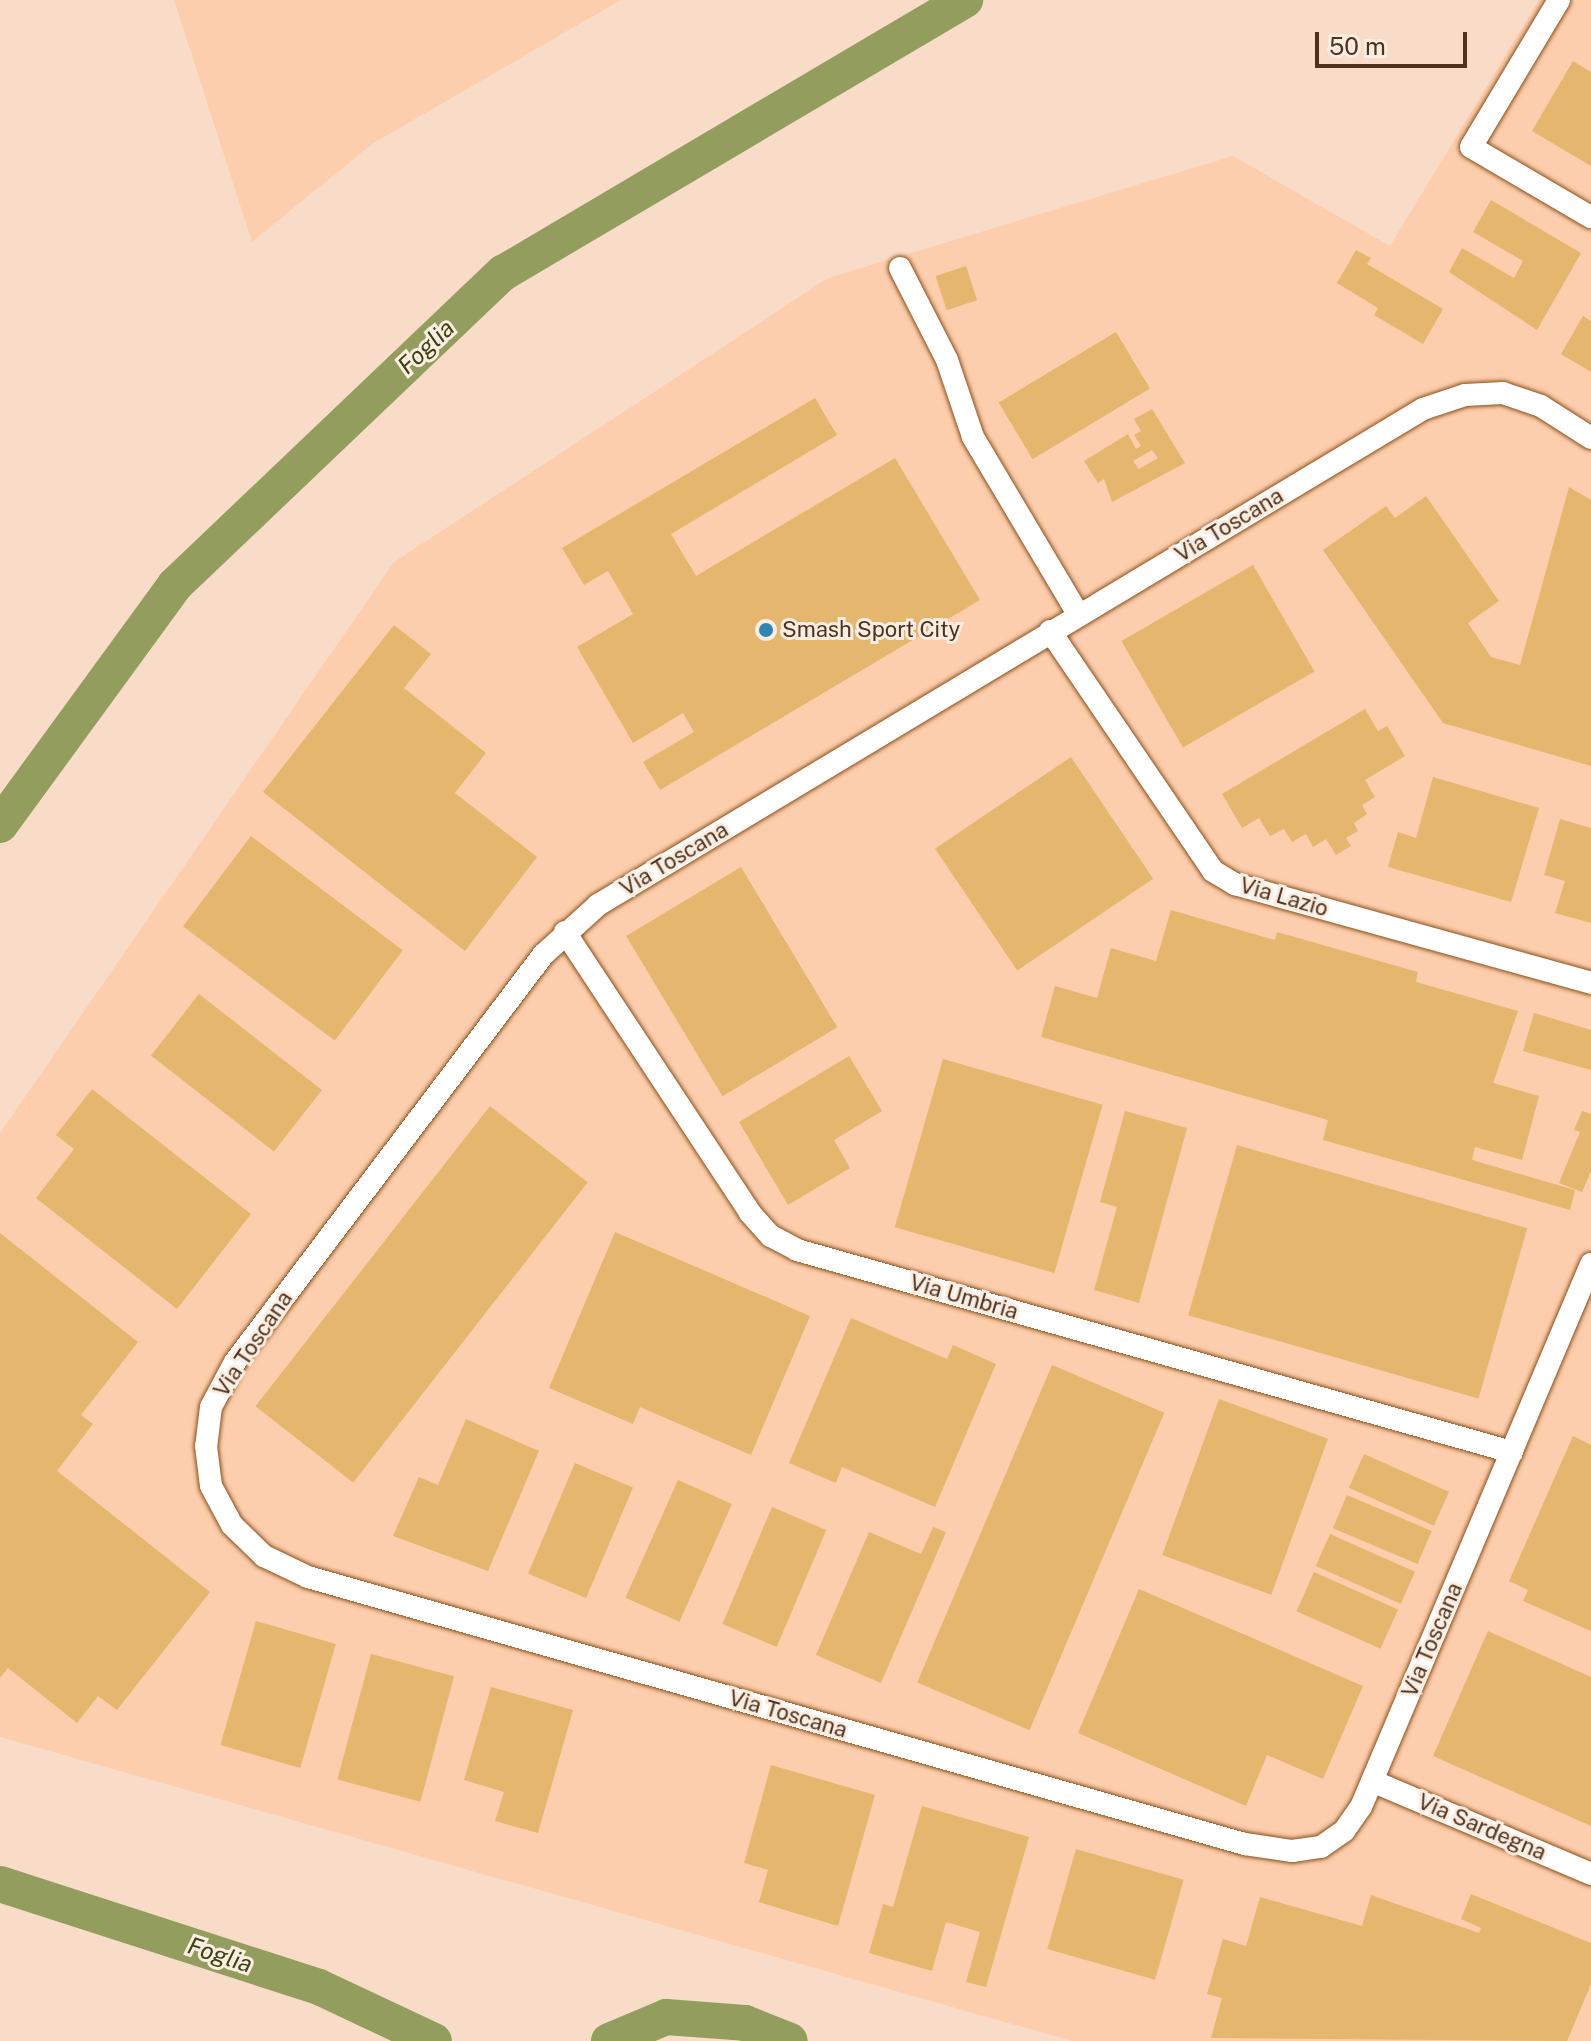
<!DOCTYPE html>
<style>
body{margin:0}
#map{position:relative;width:1591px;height:2041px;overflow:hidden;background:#f9dcc8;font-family:"Public Sans",sans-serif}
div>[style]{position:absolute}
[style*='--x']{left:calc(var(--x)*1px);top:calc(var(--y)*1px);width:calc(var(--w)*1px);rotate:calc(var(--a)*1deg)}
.built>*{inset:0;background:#fdcead}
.river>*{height:36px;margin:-18px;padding:0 18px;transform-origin:18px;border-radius:18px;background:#929d5e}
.building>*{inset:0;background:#e5b66d;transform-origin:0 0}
.roads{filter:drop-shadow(0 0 2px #8d4f18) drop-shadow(0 0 2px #8d4f18)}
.minor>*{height:22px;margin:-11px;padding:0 11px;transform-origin:11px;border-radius:11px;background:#fff}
.dots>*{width:22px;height:22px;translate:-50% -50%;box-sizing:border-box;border:4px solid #fbede2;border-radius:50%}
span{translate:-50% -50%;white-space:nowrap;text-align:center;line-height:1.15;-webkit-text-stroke:6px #fbede2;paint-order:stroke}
.street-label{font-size:22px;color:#4e321d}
.poi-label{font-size:22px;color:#4e321d}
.left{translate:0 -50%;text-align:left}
.water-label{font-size:24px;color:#3b4211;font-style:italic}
.scale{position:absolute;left:1315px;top:32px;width:152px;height:36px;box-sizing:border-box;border:4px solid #4e321d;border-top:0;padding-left:10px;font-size:24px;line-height:28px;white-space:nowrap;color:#4e321d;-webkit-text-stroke:6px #fbede2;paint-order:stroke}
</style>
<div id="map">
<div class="built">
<i style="clip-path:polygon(174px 0,621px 0,372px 144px,252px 242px)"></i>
<i style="clip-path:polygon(1539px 0,1591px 0,1591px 2041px,1072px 2041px,0 1737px,0 1133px,394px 562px,828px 278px,1233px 156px,1390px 246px)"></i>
</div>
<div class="river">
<i style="--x:0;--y:825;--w:297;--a:-53.9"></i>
<i style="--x:175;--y:585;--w:453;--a:-43.6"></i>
<i style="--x:503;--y:273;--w:537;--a:-30.58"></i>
<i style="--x:0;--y:1884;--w:335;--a:17.9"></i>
<i style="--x:319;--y:1987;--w:127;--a:25.2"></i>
<i style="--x:609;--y:2041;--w:62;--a:-22.8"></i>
<i style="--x:666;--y:2017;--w:79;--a:4.3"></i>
<i style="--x:745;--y:2023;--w:48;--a:21.8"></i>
</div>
<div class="building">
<i style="clip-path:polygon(1573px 61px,1591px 72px,1591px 166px,1532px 131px)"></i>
<i style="clip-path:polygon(1491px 200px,1581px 253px,1537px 330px,1449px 272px,1462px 248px,1514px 278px,1523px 261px,1473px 232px)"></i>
<i style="clip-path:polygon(1356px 250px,1371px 258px,1367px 264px,1443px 309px,1423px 344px,1374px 315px,1378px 308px,1337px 283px)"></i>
<i style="left:966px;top:266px;width:36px;height:32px;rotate:72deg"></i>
<i style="clip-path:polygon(1583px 316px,1591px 321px,1591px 372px,1561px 354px)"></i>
<i style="left:1116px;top:332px;width:66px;height:137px;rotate:59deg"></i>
<i style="clip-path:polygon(815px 398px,837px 435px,671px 534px,696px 576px,895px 458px,980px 600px,660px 790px,643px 762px,694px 732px,683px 713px,633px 743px,577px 647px,633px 614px,608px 571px,584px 585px,562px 548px)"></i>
<i style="clip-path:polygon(evenodd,1152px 409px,1185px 463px,1112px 502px,1104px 479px,1098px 483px,1084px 461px,1128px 434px,1136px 449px,1141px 446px,1134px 435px,1141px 431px,1134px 419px,1152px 409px,1152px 450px,1158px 458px,1139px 469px,1133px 461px,1152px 450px)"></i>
<i style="clip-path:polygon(1569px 487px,1591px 500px,1591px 766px,1443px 723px,1323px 550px,1386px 506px,1395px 518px,1426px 496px,1499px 601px,1468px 623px,1491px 657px,1520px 665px)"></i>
<i style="left:1253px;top:565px;width:123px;height:152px;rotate:60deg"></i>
<i style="clip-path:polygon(394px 625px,431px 654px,404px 688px,486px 753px,455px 793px,537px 857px,465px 951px,263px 792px)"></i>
<i style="clip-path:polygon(1365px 709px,1378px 731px,1387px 726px,1405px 756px,1365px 780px,1375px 797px,1362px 805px,1367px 814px,1354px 823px,1358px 831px,1346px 838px,1351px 846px,1336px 855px,1326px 839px,1313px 847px,1306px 834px,1292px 842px,1284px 829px,1270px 836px,1259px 818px,1242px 828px,1222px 794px)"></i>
<i style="left:1071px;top:757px;width:147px;height:164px;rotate:56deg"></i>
<i style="clip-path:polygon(1433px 777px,1539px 808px,1511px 902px,1388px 867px,1398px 832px,1416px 838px)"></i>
<i style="clip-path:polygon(1560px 819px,1591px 828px,1591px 923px,1555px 913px,1565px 881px,1544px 875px)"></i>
<i style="left:251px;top:836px;width:190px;height:113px;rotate:37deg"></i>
<i style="left:741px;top:867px;width:187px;height:134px;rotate:59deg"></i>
<i style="clip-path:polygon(1171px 910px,1275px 940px,1277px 932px,1418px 972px,1416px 982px,1518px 1011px,1493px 1083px,1539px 1096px,1522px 1160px,1475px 1147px,1472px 1160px,1575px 1190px,1570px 1210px,1323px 1140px,1328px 1120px,1041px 1037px,1055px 986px,1097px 998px,1111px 948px,1156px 961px)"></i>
<i style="left:199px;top:994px;width:156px;height:78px;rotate:38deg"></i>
<i style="clip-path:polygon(1534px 1013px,1591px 1030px,1591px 1070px,1523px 1051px)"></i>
<i style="clip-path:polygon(849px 1056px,882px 1111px,834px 1140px,850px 1168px,788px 1205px,739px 1122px)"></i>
<i style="left:943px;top:1059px;width:166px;height:175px;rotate:16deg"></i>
<i style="clip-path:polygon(92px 1089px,251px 1214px,177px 1309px,36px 1198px,74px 1149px,56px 1135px)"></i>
<i style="left:490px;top:1106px;width:124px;height:381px;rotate:38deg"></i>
<i style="clip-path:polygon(1125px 1111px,1187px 1128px,1139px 1303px,1094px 1290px,1117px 1207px,1100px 1202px)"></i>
<i style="clip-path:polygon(1582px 1111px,1591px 1114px,1591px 1171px,1582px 1192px,1559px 1183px,1580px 1132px,1574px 1130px)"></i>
<i style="left:1237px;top:1145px;width:302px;height:177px;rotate:16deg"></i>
<i style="clip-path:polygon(615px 1232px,810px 1316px,751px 1455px,640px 1407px,633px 1424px,549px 1388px)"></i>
<i style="clip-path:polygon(0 1233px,138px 1342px,81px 1415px,93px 1424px,57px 1471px,210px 1592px,117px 1710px,98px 1696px,77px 1723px,8px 1668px,0 1678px)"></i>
<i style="clip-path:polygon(851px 1318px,947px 1359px,953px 1345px,996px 1364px,935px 1507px,842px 1467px,836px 1483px,789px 1463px)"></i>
<i style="left:1052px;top:1365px;width:122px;height:345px;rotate:23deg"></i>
<i style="left:1219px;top:1399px;width:116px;height:166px;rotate:20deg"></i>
<i style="clip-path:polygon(466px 1419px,539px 1451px,488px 1571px,393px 1536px,419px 1477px,438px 1485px)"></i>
<i style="clip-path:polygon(1573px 1436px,1591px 1445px,1591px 1631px,1523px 1601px,1528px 1590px,1509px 1581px)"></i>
<i style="left:1364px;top:1454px;width:93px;height:37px;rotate:24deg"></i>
<i style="left:575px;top:1463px;width:63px;height:120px;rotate:23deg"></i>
<i style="left:678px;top:1480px;width:59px;height:129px;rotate:24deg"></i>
<i style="left:1347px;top:1495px;width:92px;height:36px;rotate:23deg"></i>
<i style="left:772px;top:1507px;width:59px;height:127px;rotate:23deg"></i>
<i style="clip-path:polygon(933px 1527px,946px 1532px,881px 1683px,816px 1655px,869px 1532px,921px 1554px)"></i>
<i style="left:1330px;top:1534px;width:93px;height:35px;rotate:24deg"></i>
<i style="left:1314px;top:1572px;width:92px;height:43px;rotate:24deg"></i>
<i style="clip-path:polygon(1139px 1589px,1363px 1686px,1323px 1779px,1267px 1755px,1246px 1806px,1078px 1733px)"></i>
<i style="left:256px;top:1621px;width:83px;height:129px;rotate:16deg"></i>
<i style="clip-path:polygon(1488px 1631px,1591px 1677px,1591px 1826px,1433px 1756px)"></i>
<i style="left:371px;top:1654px;width:86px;height:130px;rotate:15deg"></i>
<i style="clip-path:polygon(491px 1687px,573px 1710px,538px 1833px,495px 1821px,504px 1792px,464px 1780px)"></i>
<i style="clip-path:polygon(771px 1765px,875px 1795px,838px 1926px,759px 1902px,768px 1870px,744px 1863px)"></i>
<i style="clip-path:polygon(922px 1806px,1029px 1837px,986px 1987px,966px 1982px,980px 1932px,946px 1922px,932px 1971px,869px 1953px,883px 1904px,893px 1907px)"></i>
<i style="left:1076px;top:1849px;width:112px;height:104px;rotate:16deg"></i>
<i style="clip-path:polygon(1471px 1894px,1591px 1943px,1591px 1984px,1567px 2041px,1211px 2038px,1222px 1998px,1207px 1994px,1223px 1939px,1246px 1946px,1260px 1897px,1362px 1926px,1371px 1895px,1479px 1933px,1481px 1928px,1461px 1919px)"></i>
</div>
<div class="roads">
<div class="minor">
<i style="--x:1559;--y:0;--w:171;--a:120.9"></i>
<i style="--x:1471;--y:147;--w:139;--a:30.3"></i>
<i style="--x:900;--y:268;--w:103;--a:62.9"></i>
<i style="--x:947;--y:360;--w:81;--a:71.3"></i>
<i style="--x:973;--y:437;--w:206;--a:59.3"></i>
<i style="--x:1591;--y:438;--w:59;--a:-147.4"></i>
<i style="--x:1541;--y:406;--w:40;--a:-161.1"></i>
<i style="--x:1503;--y:393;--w:38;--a:177"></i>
<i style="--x:1465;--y:395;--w:44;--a:161.6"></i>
<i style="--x:1423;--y:409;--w:963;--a:148.99"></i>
<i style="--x:598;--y:905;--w:74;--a:137.7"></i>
<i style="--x:543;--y:955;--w:510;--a:127.12"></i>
<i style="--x:235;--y:1362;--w:51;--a:118.1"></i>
<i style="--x:211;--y:1407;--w:39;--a:97"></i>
<i style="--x:206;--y:1446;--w:40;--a:82.9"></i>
<i style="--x:211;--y:1486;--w:44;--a:61.7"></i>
<i style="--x:232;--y:1525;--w:45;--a:44.1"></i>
<i style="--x:264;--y:1556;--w:49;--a:25.5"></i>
<i style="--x:308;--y:1577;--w:974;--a:15.91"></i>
<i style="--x:1245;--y:1844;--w:48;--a:8.5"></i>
<i style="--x:1292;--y:1851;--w:29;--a:-8"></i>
<i style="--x:1321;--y:1847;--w:28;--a:-35"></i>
<i style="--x:1344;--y:1831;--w:29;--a:-55"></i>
<i style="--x:1361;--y:1807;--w:590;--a:-67.04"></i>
<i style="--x:1050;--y:631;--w:290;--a:55.8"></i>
<i style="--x:1213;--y:871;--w:26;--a:31"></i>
<i style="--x:1235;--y:884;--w:370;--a:15.5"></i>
<i style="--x:565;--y:932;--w:336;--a:56.6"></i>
<i style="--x:750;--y:1213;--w:31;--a:48"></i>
<i style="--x:771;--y:1236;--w:30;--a:28"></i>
<i style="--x:797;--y:1250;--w:743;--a:15.78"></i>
<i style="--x:1372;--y:1781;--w:238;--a:23"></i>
</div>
</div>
<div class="dots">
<i style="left:766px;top:630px;background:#3085b5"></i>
</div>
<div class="street-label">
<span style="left:1229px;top:525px;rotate:-31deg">Via Toscana</span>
<span style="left:674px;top:859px;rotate:-31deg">Via Toscana</span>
<span style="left:1284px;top:897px;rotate:16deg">Via Lazio</span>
<span style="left:964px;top:1297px;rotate:16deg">Via Umbria</span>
<span style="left:253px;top:1344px;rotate:-56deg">Via Toscana</span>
<span style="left:1432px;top:1640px;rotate:-67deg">Via Toscana</span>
<span style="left:788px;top:1714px;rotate:16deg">Via Toscana</span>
<span style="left:1482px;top:1827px;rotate:23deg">Via Sardegna</span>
</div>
<div class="poi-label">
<span class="left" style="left:782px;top:630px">Smash Sport City</span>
</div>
<div class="water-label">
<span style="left:426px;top:347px;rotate:-43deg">Foglia</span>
<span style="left:220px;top:1955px;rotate:18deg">Foglia</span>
</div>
<div class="scale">50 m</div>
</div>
